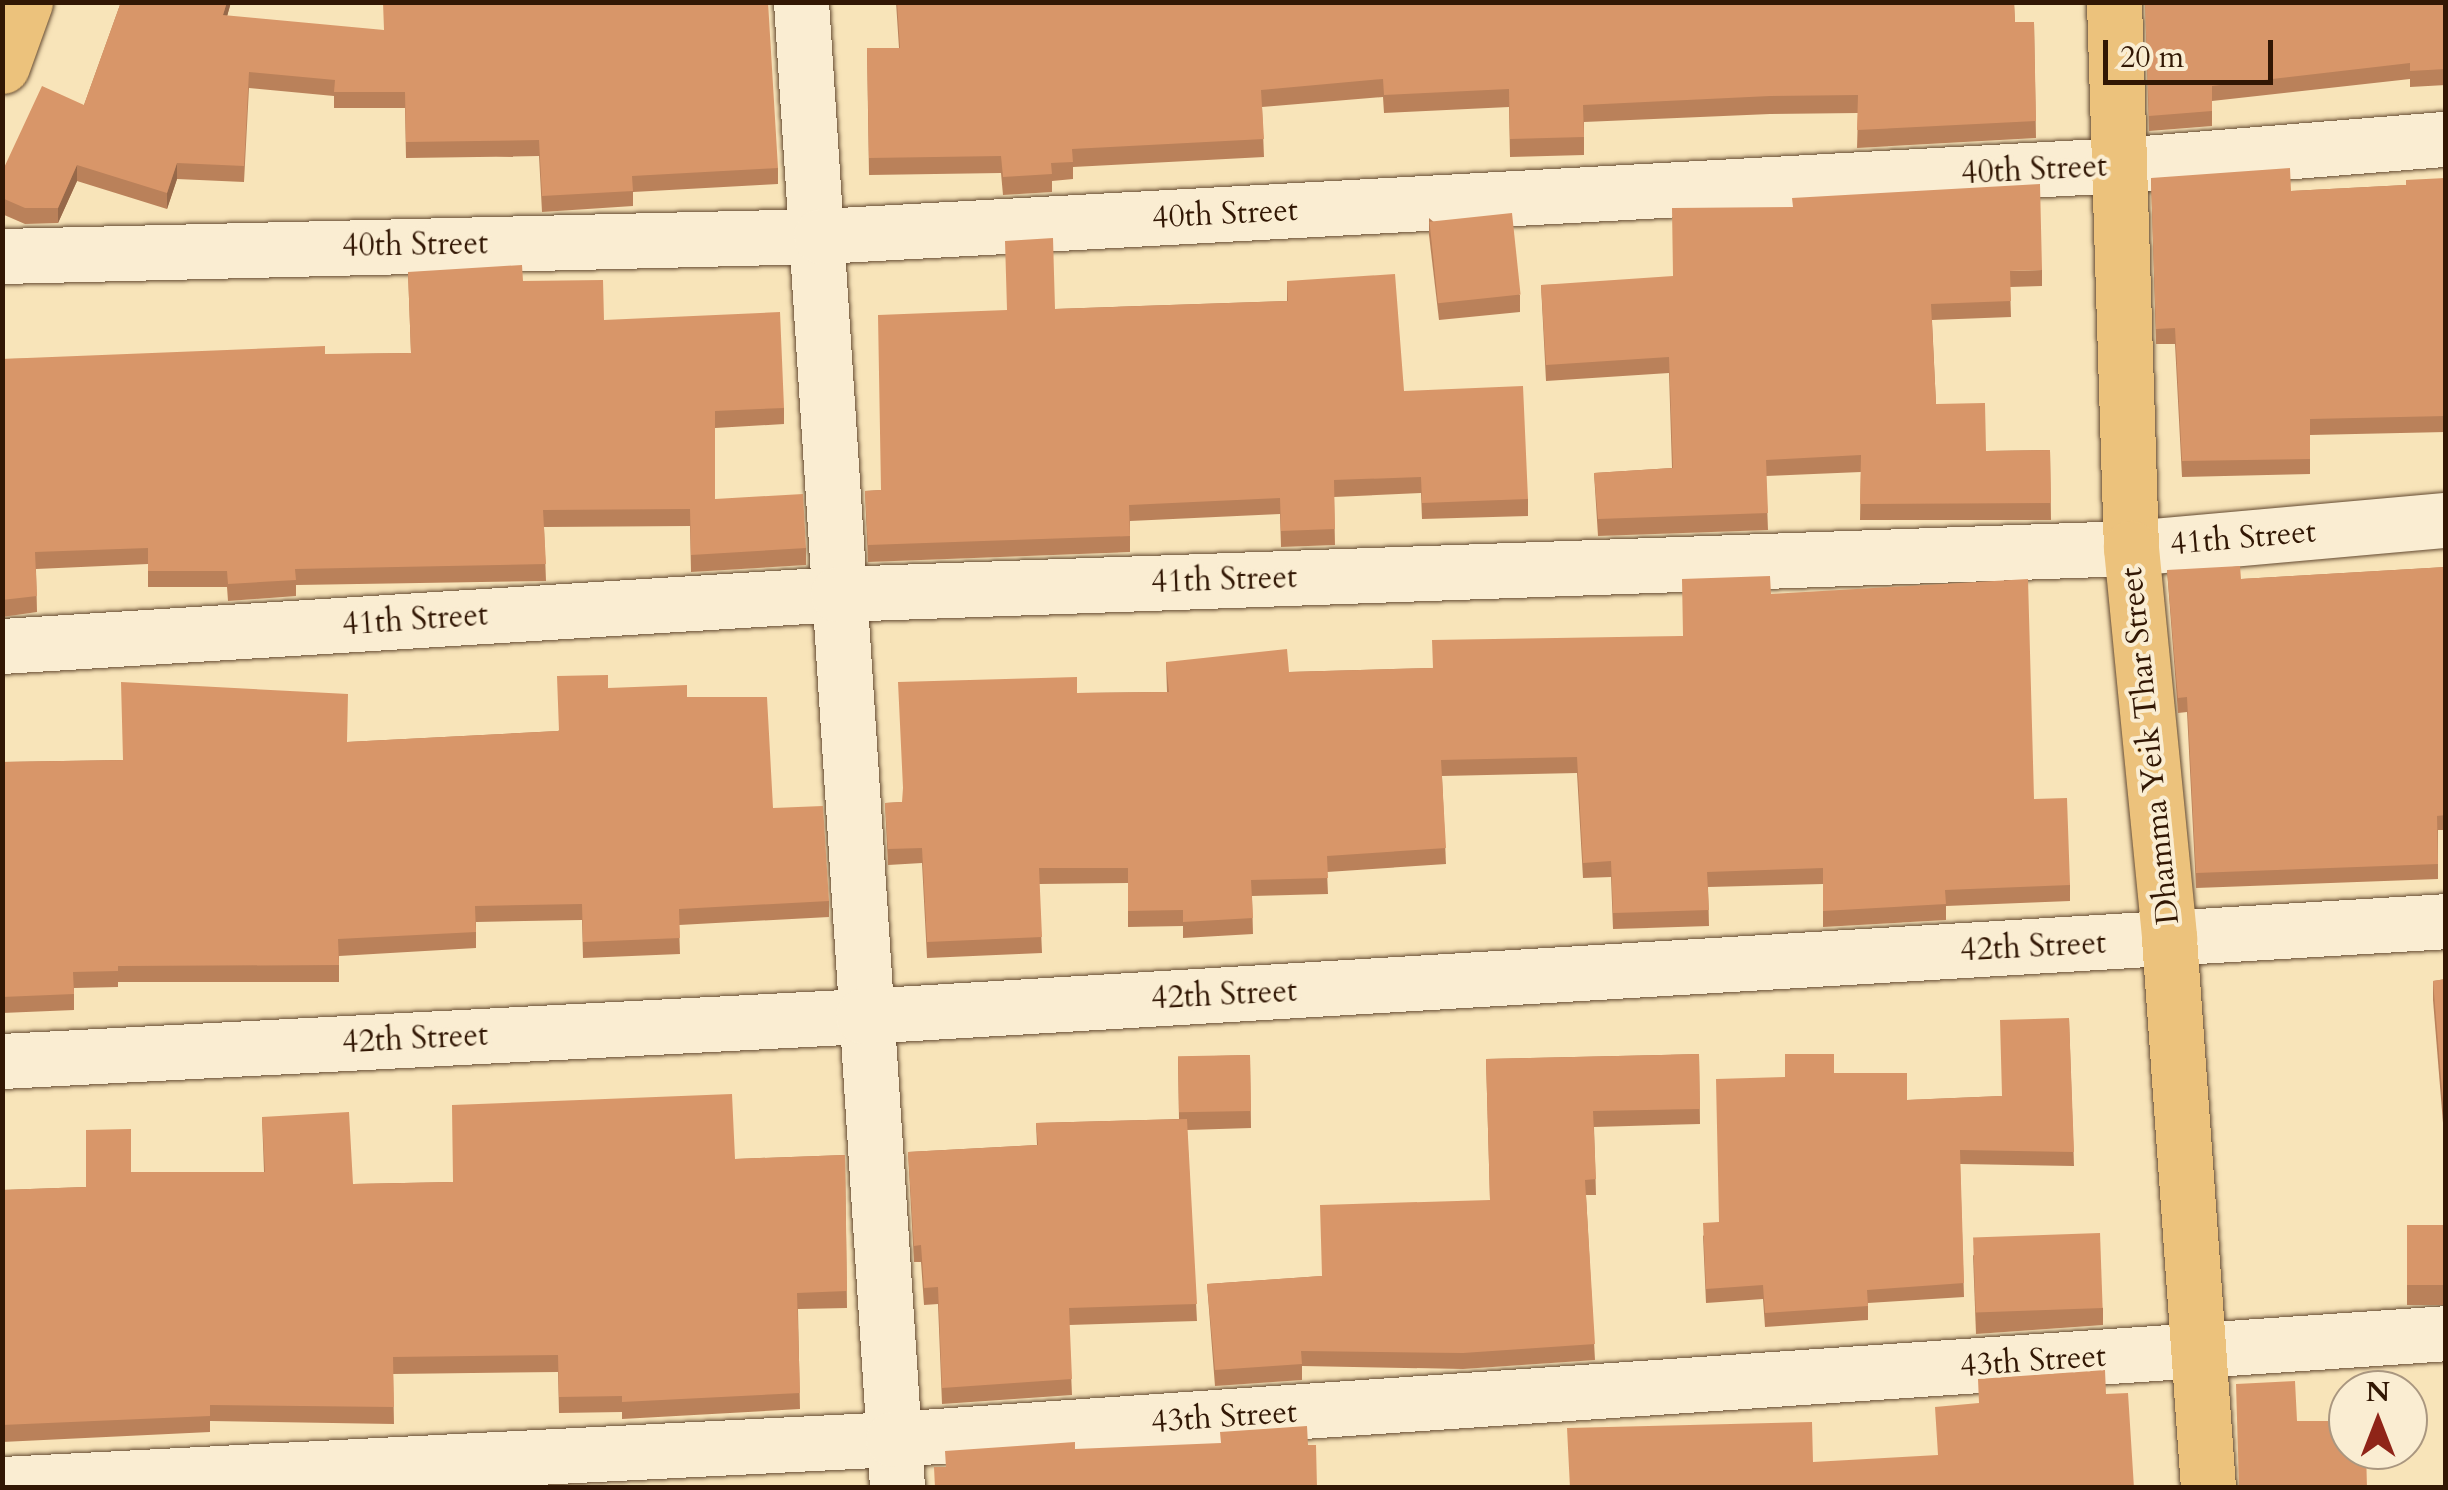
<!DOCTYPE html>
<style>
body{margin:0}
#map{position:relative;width:2448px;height:1490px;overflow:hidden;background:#f8e4b9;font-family:Cardo,serif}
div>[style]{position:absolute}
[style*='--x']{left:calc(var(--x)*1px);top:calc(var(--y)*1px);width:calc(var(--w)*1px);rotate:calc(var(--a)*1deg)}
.roads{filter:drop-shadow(0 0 2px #644a31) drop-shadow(0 0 2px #644a31)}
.minor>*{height:55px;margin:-27.5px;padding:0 27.5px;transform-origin:27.5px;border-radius:27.5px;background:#faedd2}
.major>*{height:55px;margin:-27.5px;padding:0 27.5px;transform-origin:27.5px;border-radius:27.5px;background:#ecc27c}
.wall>*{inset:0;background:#ba815a;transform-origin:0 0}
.shaded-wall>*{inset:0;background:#97694a}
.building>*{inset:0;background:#d89669;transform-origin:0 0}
span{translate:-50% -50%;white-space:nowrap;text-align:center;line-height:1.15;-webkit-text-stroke:8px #faedd2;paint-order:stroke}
.street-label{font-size:32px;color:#321704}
.frame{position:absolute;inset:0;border:5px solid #321704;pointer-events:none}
.north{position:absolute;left:2328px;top:1370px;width:100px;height:100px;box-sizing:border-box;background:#faedd2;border:2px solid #aa9780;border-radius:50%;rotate:0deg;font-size:28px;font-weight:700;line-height:40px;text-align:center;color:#321704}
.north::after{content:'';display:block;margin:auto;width:35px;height:45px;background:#8f2418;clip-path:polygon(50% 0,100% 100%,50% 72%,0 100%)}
.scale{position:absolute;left:2103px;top:40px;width:170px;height:45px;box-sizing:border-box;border:5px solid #321704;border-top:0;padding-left:12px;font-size:30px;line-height:35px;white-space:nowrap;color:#321704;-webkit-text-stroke:8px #faedd2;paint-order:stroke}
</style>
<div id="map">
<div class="roads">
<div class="minor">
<i style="--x:801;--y:2;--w:1489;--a:86.3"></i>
<i style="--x:2;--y:256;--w:819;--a:-1.4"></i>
<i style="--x:821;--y:236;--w:1301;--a:-3.13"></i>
<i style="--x:2120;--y:165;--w:327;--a:-4.6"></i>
<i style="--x:2;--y:646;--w:838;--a:-3.56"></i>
<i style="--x:838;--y:594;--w:1294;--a:-2.04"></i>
<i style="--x:2131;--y:548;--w:316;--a:-5.1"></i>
<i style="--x:2;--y:1061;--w:862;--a:-2.99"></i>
<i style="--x:863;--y:1016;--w:1586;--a:-3.43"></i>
<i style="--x:2;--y:1484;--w:892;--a:-2.89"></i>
<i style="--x:893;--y:1439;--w:1557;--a:-3.9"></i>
</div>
<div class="major">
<i style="--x:2114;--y:2;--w:546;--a:88.22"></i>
<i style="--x:2131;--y:548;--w:392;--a:84.4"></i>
<i style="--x:2169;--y:938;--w:551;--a:85.94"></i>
<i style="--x:2;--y:66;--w:68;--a:-70.2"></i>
</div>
</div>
<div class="wall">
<i style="clip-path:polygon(121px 2px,231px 2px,227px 16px,778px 168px,778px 184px,633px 192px,633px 206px,542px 212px,539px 156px,406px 158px,405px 108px,334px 108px,334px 96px,249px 88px,244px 182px,177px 179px,167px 209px,77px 181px,58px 223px,25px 224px,2px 214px,2px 172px,84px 105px)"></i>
<i style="clip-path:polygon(896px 2px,2014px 2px,2015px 22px,2034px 22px,2036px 138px,1857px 148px,1858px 113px,1770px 114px,1584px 122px,1584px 155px,1510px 157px,1509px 107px,1384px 113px,1383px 97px,1262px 107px,1264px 157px,1073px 167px,1073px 179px,1052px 181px,1052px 192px,1003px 195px,1001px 173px,869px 175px,867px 48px,899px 48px)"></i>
<i style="clip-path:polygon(2145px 2px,2446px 2px,2446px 85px,2410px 87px,2410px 79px,2212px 101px,2212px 126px,2149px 131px)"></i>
<i style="clip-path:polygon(2151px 178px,2291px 191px,2406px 185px,2446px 178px,2446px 432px,2310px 435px,2310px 474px,2182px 477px,2175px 344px,2156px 344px)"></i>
<i style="clip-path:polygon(1429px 218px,1520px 295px,1520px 312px,1439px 320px,1429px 235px)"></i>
<i style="clip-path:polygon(2042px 270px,2042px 286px,2010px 287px,2011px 317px,1932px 320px,1936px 404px,1986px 451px,2050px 450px,2051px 520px,1860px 520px,1861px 472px,1766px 476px,1768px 530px,1598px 536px,1594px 473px,1672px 468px,1669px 373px,1546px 381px,1541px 285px)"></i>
<i style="clip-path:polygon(408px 272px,523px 281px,784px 408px,784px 424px,715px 428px,715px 499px,806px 548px,806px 565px,691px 572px,690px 526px,544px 527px,546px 581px,296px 585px,296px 596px,228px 601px,227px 587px,148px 587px,148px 564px,36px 569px,37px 612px,2px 617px,2px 359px,411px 353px)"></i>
<i style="clip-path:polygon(1287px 281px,1404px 391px,1528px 499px,1528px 516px,1422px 519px,1421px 493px,1334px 497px,1335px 545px,1281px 547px,1280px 514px,1130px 521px,1130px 552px,868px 562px,865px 491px,881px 490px,1055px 309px,1287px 301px)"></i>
<i style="clip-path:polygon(2446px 567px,2446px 830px,2438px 830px,2438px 879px,2196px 888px,2187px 712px,2178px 713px,2167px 570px,2241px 579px)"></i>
<i style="clip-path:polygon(1771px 594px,2034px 799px,2070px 885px,2070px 901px,1946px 906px,1946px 920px,1823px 927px,1823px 884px,1708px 887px,1709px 926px,1613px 929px,1611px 877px,1583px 878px,1577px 773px,1442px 776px,1446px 864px,1327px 872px,1328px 894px,1252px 896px,1253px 934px,1183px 938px,1183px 926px,1128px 927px,1128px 883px,1039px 884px,1042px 953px,927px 958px,922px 863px,888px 865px,885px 803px,902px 802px,1077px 693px,1167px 692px,1166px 662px,1289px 672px,1432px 668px,1683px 636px)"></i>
<i style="clip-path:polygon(608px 688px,687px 697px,773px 808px,829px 901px,829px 917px,679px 925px,680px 954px,583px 958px,582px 920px,476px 922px,476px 948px,339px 956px,339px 982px,118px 982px,118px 987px,74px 988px,74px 1010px,2px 1013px,2px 762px,123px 760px,347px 742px,558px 731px)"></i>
<i style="clip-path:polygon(2446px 979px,2446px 1122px,2443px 1123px,2433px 1000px,2433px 981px)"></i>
<i style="clip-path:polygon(2069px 1018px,2074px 1166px,1960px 1164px,1964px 1297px,1868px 1303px,1868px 1320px,1765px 1327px,1763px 1299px,1706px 1303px,1703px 1236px,1719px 1222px,1785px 1077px,1834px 1073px,1907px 1100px,2002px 1096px)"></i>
<i style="clip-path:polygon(1699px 1054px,1700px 1124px,1594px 1127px,1596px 1195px,1586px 1195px,1595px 1360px,1463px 1369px,1302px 1366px,1302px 1380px,1215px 1386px,1207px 1284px,1322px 1276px,1490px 1200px,1486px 1059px)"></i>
<i style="clip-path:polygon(1250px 1055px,1251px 1128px,1187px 1130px,1197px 1321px,1069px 1325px,1072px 1395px,942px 1404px,938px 1304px,924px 1305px,921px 1262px,914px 1262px,908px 1152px,1037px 1145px,1036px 1123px,1179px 1119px,1178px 1057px)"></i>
<i style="clip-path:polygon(262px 1117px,353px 1184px,453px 1182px,735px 1159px,845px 1155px,847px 1308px,798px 1309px,800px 1409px,622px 1419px,622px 1412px,559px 1413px,558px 1372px,393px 1374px,394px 1424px,210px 1421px,210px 1432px,2px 1442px,2px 1190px,86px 1187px,131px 1172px,264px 1172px)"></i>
<i style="left:2446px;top:1225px;width:80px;height:39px;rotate:90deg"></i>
<i style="clip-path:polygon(1973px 1255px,2103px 1308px,2103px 1325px,1976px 1334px)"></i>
</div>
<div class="shaded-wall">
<i style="clip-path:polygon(227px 2px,231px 2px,223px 31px,223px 15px)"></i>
<i style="clip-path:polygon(177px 163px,177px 179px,167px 209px,167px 193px)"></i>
<i style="clip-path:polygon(77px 165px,77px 181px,58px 223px,58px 208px)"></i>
</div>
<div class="building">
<i style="clip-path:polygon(121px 2px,227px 2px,223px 15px,384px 30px,383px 2px,768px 2px,778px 168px,632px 176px,633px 191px,542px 196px,539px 140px,406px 142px,405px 92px,334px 92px,335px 80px,249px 72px,244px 166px,177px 163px,167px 193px,77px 165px,58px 208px,25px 208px,2px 198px,2px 172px,42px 86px,84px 105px)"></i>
<i style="clip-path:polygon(897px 2px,2014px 2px,2015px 22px,2034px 22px,2036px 121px,1857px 130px,1858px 95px,1770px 96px,1583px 105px,1584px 137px,1510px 139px,1509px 89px,1384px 95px,1383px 79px,1261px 90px,1264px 139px,1072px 149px,1073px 162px,1051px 163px,1052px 174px,1003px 177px,1001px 156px,869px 158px,867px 48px,900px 48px)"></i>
<i style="clip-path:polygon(2145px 2px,2446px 2px,2446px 69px,2410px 71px,2410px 63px,2212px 86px,2212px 111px,2149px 116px)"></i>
<i style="clip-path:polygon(2290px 168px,2291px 191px,2406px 185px,2406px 180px,2446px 178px,2446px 416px,2310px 419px,2310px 459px,2182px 461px,2175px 328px,2156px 329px,2151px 178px)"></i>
<i style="clip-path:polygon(2040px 184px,2042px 270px,2010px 271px,2011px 301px,1931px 304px,1936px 404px,1985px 403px,1986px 451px,2050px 450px,2051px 503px,1860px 504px,1861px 455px,1766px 460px,1768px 513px,1598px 519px,1594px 473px,1673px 468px,1669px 357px,1546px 365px,1541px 285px,1673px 276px,1672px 208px,1793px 207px,1792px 198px)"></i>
<i style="left:1512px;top:213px;width:82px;height:83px;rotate:84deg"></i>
<i style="clip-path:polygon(1053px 238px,1055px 309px,1288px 301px,1287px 281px,1395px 274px,1404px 391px,1523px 386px,1528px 499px,1422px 503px,1421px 477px,1334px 480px,1335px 529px,1281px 531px,1280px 498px,1129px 505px,1130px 536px,868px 545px,865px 491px,881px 490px,878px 315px,1007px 310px,1005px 241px)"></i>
<i style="clip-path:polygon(522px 265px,523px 281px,603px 280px,604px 320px,780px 312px,784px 408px,715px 411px,715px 499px,803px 494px,806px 548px,691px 555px,690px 509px,543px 510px,546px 564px,295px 569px,296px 580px,228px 584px,227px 571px,148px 571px,148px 548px,35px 552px,37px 596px,2px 600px,2px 359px,325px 346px,325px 354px,411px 353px,408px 272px)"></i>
<i style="clip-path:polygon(2240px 566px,2241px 579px,2446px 567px,2446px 815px,2437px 816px,2438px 864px,2196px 873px,2187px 697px,2178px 698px,2167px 570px)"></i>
<i style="clip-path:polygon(1770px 576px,1771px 594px,2028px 579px,2034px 799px,2067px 798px,2070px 885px,1945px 890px,1946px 904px,1823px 911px,1823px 868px,1707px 872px,1709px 910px,1613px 913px,1611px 861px,1583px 863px,1577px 757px,1441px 760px,1446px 848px,1327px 856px,1328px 878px,1251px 880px,1253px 918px,1183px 922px,1183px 910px,1128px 911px,1128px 868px,1039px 868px,1042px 937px,927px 942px,922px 848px,888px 849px,885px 803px,902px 802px,903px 788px,898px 682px,1077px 677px,1077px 693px,1169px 692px,1166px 662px,1287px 649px,1289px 672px,1433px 668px,1432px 640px,1683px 636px,1682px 579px)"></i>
<i style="clip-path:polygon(608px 675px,608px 688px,687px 685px,687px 697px,767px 697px,773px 808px,823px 806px,829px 901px,679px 909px,680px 938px,583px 942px,582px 904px,475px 906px,476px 932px,338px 939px,339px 965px,118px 966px,118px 971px,73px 972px,74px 994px,2px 997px,2px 762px,123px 760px,121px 682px,348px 694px,347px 742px,559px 731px,557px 676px)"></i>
<i style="clip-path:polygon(2446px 979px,2446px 1103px,2443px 1103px,2433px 981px)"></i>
<i style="clip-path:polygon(2069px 1018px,2074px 1152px,1960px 1150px,1964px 1283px,1867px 1290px,1868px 1306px,1765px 1313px,1763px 1285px,1706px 1289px,1703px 1223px,1719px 1222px,1716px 1079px,1785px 1077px,1785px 1054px,1834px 1054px,1834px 1073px,1907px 1073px,1907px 1100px,2002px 1096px,2000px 1020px)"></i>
<i style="clip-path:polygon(1699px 1054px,1700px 1109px,1593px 1111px,1596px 1179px,1585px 1180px,1595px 1344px,1463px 1353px,1301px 1351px,1302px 1364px,1215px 1370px,1207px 1284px,1322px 1276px,1320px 1205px,1490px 1200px,1486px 1059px)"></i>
<i style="left:1250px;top:1055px;width:56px;height:72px;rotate:89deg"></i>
<i style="clip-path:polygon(732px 1094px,735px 1159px,845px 1155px,847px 1291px,797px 1293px,800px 1393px,622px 1402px,622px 1396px,559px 1397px,558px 1355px,393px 1357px,394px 1407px,210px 1405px,210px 1416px,2px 1425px,2px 1190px,86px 1187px,86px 1130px,131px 1129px,131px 1172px,265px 1172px,262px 1117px,349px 1112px,353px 1184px,453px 1182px,452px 1105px)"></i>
<i style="clip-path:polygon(1187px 1119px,1197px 1304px,1069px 1308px,1072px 1379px,942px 1388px,938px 1287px,924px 1288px,921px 1245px,914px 1246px,908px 1152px,1038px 1145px,1036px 1123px)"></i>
<i style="left:2446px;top:1225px;width:60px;height:39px;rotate:90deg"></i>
<i style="left:2100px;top:1233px;width:75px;height:127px;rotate:88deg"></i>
<i style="clip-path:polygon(2105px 1370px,2106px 1394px,2128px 1393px,2134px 1488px,1570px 1488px,1567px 1428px,1812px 1422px,1813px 1462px,1938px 1455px,1935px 1407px,1979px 1403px,1978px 1379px)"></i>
<i style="clip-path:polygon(2295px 1381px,2297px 1421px,2348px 1421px,2348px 1450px,2366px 1450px,2367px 1488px,2239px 1488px,2236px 1384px)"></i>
<i style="clip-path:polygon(1307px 1426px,1308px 1445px,1316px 1445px,1317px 1488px,935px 1488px,934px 1467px,946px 1467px,945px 1451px,1075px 1442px,1075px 1449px,1221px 1443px,1220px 1432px)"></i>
</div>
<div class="street-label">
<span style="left:2034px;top:170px;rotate:-3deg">40th Street</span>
<span style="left:1225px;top:214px;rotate:-3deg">40th Street</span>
<span style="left:415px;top:245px;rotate:-1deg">40th Street</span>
<span style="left:2243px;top:538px;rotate:-5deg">41th Street</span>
<span style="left:1224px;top:580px;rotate:-2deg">41th Street</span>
<span style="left:415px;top:620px;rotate:-4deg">41th Street</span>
<span style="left:2150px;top:746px;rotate:-96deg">Dhamma Yeik Thar Street</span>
<span style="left:2033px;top:947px;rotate:-3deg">42th Street</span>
<span style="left:1224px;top:995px;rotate:-3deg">42th Street</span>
<span style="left:415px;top:1039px;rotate:-3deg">42th Street</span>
<span style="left:2033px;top:1361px;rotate:-4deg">43th Street</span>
<span style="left:1224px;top:1417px;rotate:-4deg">43th Street</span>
</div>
<div class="frame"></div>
<div class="north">N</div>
<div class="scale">20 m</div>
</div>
